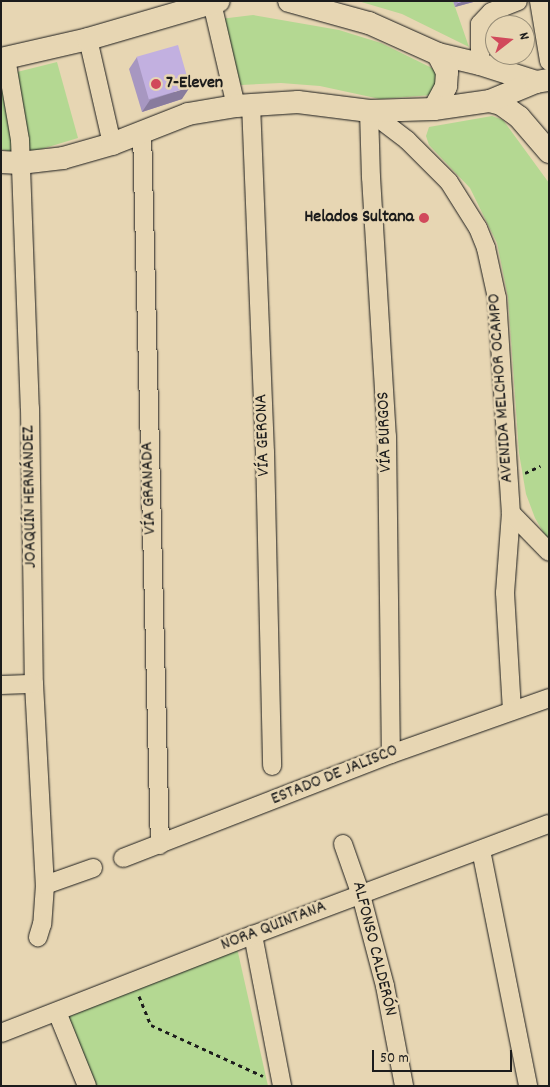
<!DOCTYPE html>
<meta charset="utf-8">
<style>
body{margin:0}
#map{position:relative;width:550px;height:1087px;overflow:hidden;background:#e7d6b3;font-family:Dekko,sans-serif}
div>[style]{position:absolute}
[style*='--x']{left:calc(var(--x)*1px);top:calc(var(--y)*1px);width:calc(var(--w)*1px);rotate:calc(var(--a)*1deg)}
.green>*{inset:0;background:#b4d892}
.path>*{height:3px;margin-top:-1.5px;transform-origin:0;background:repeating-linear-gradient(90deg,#1c1c1c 0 4px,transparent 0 8px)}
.roads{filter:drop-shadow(0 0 1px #1c1c1c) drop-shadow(0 0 1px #1c1c1c)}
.minor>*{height:18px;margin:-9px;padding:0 9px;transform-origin:9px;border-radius:9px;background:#e7d6b3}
.major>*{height:22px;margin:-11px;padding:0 11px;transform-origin:11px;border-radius:11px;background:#e7d6b3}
.wall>*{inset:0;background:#a797c1}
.shaded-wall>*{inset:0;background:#887b9d}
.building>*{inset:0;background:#c2b0e0;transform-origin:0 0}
.dots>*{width:14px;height:14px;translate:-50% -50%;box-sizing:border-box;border:2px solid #e7d6b3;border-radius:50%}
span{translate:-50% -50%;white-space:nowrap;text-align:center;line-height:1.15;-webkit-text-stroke:5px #e7d6b3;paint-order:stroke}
.poi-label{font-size:18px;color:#1c1c1c;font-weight:700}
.left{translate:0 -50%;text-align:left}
.right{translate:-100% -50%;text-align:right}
.street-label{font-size:18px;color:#1c1c1c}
.frame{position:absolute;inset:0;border:2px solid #1c1c1c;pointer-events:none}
.north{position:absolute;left:485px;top:15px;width:50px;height:50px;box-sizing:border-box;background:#e7d6b3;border:1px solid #968c77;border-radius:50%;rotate:74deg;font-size:14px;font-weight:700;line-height:20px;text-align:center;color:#1c1c1c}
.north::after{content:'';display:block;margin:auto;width:18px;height:22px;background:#d1495b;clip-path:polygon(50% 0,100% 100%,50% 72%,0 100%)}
.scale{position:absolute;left:372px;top:1050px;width:140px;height:22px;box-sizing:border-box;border:2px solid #1c1c1c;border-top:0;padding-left:6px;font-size:15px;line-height:18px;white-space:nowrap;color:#1c1c1c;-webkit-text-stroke:4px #e7d6b3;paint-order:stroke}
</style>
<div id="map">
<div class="green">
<i style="clip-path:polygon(358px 1px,453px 1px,469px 47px,402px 14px)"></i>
<i style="clip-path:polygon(253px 15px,339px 30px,381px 43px,432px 68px,440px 75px,432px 95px,380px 99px,320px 86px,281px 83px,241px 85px,220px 19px)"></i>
<i style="clip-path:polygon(57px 62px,78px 138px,35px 151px,11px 152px,1px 149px,1px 76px)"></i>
<i style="clip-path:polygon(492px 116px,503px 120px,549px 183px,549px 542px,535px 518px,526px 494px,519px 453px,508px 297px,497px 243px,470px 188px,429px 145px,426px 136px,429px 127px)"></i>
<i style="clip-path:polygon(237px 948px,268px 1086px,94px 1086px,65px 1018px)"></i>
</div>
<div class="path">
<i style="--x:525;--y:473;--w:17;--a:-25"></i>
<i style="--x:139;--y:996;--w:31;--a:68"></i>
<i style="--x:151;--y:1025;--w:123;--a:24.5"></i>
</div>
<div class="roads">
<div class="minor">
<i style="--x:539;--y:1;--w:61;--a:80.5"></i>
<i style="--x:212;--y:3;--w:106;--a:76.9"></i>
<i style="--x:88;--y:39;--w:108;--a:77.1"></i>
<i style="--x:6;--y:58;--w:83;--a:80.3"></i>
<i style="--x:20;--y:140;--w:268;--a:87.9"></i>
<i style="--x:30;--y:408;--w:276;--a:89.2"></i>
<i style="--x:34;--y:684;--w:201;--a:86.9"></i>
<i style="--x:45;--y:885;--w:39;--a:94"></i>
<i style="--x:42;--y:924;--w:14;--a:107"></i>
<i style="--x:480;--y:64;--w:40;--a:-90"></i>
<i style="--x:480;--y:24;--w:16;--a:-47"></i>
<i style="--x:491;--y:12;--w:29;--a:-22"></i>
<i style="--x:251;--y:104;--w:348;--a:87.7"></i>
<i style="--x:265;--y:452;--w:314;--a:88.7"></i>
<i style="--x:369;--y:111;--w:48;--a:37.3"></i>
<i style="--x:407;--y:140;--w:59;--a:45"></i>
<i style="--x:449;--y:182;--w:54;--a:57.8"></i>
<i style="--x:478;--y:228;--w:22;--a:68"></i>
<i style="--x:486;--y:248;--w:51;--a:77.6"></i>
<i style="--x:497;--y:298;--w:215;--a:86.3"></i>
<i style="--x:511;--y:513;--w:80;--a:94.3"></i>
<i style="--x:505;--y:593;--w:118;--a:86.6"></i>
<i style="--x:369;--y:111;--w:66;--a:88.3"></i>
<i style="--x:371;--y:177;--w:259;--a:86.5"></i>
<i style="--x:387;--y:436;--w:318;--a:89.3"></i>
<i style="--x:142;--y:131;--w:714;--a:88.56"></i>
<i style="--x:511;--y:513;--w:54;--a:45.7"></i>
<i style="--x:1;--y:685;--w:33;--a:-2"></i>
<i style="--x:343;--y:844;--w:54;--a:70.6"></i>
<i style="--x:361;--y:895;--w:94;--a:75.2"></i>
<i style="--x:385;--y:986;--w:102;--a:79.2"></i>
<i style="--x:481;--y:850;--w:241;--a:78.7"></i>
<i style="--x:123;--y:858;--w:287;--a:-21.2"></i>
<i style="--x:391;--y:754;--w:168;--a:-19.5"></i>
<i style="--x:45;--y:885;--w:51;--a:-19.5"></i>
<i style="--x:253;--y:935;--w:154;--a:79.1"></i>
<i style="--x:57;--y:1012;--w:80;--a:67.9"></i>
<i style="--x:1;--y:1033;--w:270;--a:-21.3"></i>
<i style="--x:253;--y:935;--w:316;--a:-20.6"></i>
</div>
<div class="major">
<i style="--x:289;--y:1;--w:83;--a:15.4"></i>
<i style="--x:369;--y:23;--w:76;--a:24.2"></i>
<i style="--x:438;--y:54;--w:43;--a:13.4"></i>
<i style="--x:480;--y:64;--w:59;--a:17.8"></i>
<i style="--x:1;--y:59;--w:89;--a:-12.9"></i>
<i style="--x:88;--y:39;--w:136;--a:-16.2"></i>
<i style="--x:490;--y:101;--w:11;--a:15"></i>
<i style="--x:501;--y:104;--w:22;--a:36"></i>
<i style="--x:519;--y:117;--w:46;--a:49.4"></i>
<i style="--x:434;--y:109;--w:26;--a:-62"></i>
<i style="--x:446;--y:86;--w:14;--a:-86"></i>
<i style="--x:447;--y:72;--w:20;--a:-117"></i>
<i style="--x:1;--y:162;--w:19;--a:3"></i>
<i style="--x:20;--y:163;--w:43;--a:-6.6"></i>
<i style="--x:63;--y:158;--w:51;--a:-15.9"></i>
<i style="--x:112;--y:144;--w:82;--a:-21.5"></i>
<i style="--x:188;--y:114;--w:49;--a:-9.5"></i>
<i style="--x:236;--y:106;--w:62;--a:-3.7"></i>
<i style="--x:298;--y:102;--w:72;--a:7.2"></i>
<i style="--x:369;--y:111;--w:65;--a:-1.8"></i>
<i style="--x:434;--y:109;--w:57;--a:-8.1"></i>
<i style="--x:490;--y:101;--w:50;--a:-22.4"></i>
<i style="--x:536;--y:82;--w:13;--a:-9"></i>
</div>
</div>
<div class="wall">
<i style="clip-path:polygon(453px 1px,477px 1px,455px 7px)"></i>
<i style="clip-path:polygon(137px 57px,182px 99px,142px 112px,129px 69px)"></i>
</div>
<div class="shaded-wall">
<i style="clip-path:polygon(465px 1px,477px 1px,455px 7px,458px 3px)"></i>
<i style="clip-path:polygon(190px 87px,182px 99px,142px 112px,150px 100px)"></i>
</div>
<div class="building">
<i style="clip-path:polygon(457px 1px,465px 1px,458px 3px)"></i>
<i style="left:178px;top:45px;width:44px;height:43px;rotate:74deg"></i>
</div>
<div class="dots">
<i style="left:156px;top:84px;background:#d1495b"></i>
<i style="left:424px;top:218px;background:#d1495b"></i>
</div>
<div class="poi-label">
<span class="left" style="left:166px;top:84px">7-Eleven</span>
<span class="right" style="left:414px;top:218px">Helados Sultana</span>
</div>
<div class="street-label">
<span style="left:502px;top:388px;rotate:-94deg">AVENIDA MELCHOR OCAMPO</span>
<span style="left:386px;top:432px;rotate:-92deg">VÍA BURGOS</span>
<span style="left:264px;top:435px;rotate:-92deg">VÍA GERONA</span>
<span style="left:150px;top:488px;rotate:-92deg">VÍA GRANADA</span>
<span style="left:31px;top:497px;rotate:-91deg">JOAQUÍN HERNÁNDEZ</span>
<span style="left:335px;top:776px;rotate:-22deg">ESTADO DE JALISCO</span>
<span style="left:274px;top:927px;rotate:-21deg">NORA QUINTANA</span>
<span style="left:373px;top:949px;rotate:76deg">ALFONSO CALDERÓN</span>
</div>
<div class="frame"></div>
<div class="north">N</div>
<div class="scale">50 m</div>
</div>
